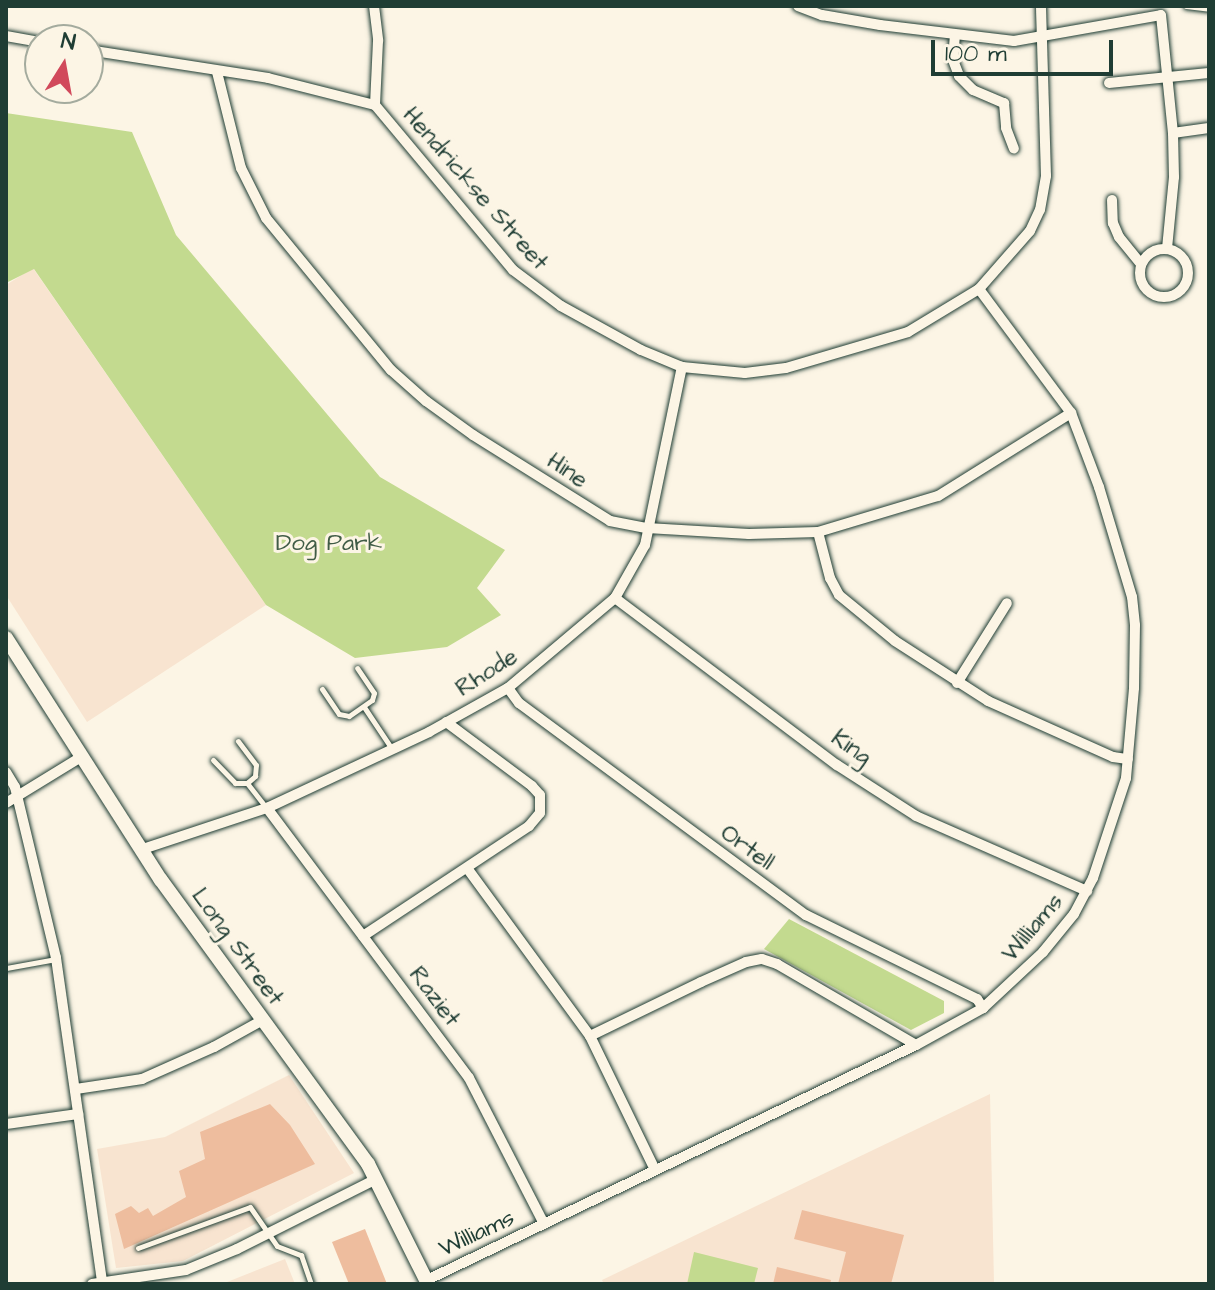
<!DOCTYPE html>
<style>
body{margin:0}
#map{position:relative;width:1215px;height:1290px;overflow:hidden;background:#fcf5e5;font-family:"Architects Daughter",sans-serif}
div>[style]{position:absolute}
[style*='--x']{left:calc(var(--x)*1px);top:calc(var(--y)*1px);width:calc(var(--w)*1px);rotate:calc(var(--a)*1deg)}
.built>*{inset:0;background:#f8e4d0}
.green>*{inset:0;background:#c3da8f}
.building>*{inset:0;background:#eebd9e}
.roads{filter:drop-shadow(0 0 2px #1f3d34) drop-shadow(0 0 2px #1f3d34)}
.lane>*{height:5px;margin:-2.5px;padding:0 2.5px;transform-origin:2.5px;border-radius:2.5px;background:#fcf5e5}
.street>*{height:10px;margin:-5px;padding:0 5px;transform-origin:5px;border-radius:5px;background:#fcf5e5}
.street>.ring{margin:-5px;padding:0;box-sizing:content-box;background:none;border:10px solid #fcf5e5;border-radius:50%}
.secondary>*{height:14px;margin:-7px;padding:0 7px;transform-origin:7px;border-radius:7px;background:#fcf5e5}
span{translate:-50% -50%;white-space:nowrap;text-align:center;line-height:1.15;-webkit-text-stroke:6px #fcf5e5;paint-order:stroke}
.street-label{font-size:24px;color:#1f3d34}
.park-label{font-size:24px;color:#405c46}
.frame{position:absolute;inset:0;border:8px solid #1f3d34;pointer-events:none}
.north{position:absolute;left:24px;top:24px;width:80px;height:80px;box-sizing:border-box;background:#fcf5e5;border:2px solid #a4ab9e;border-radius:50%;rotate:11deg;font-size:22px;font-weight:700;line-height:32px;text-align:center;color:#1f3d34}
.north::after{content:'';display:block;margin:auto;width:28px;height:36px;background:#d1495b;clip-path:polygon(50% 0,100% 100%,50% 72%,0 100%)}
.scale{position:absolute;left:931px;top:40px;width:182px;height:36px;box-sizing:border-box;border:4px solid #1f3d34;border-top:0;padding-left:10px;font-size:24px;line-height:28px;white-space:nowrap;color:#1f3d34;-webkit-text-stroke:6px #fcf5e5;paint-order:stroke}
</style>
<div id="map">
<div class="built">
<i style="clip-path:polygon(33px 268px,266px 605px,87px 722px,6px 595px,6px 285px)"></i>
<i style="clip-path:polygon(289px 1075px,354px 1173px,183px 1261px,116px 1268px,97px 1149px,165px 1137px)"></i>
<i style="clip-path:polygon(990px 1094px,994px 1284px,604px 1284px,602px 1280px)"></i>
<i style="clip-path:polygon(285px 1259px,295px 1284px,222px 1284px)"></i>
</div>
<div class="green">
<i style="clip-path:polygon(6px 113px,132px 132px,176px 235px,380px 477px,505px 550px,477px 588px,501px 615px,447px 647px,355px 658px,266px 605px,34px 269px,6px 283px)"></i>
<i style="clip-path:polygon(789px 919px,944px 1001px,944px 1013px,911px 1030px,764px 949px)"></i>
<i style="clip-path:polygon(694px 1252px,758px 1268px,754px 1284px,687px 1284px)"></i>
</div>
<div class="building">
<i style="clip-path:polygon(270px 1104px,290px 1125px,315px 1164px,124px 1249px,115px 1214px,131px 1206px,139px 1213px,148px 1208px,153px 1216px,186px 1197px,179px 1171px,205px 1159px,200px 1132px)"></i>
<i style="clip-path:polygon(802px 1210px,904px 1235px,891px 1284px,838px 1284px,846px 1252px,794px 1239px)"></i>
<i style="clip-path:polygon(365px 1229px,387px 1284px,349px 1284px,332px 1242px)"></i>
<i style="clip-path:polygon(777px 1267px,831px 1280px,830px 1284px,773px 1284px)"></i>
</div>
<div class="roads">
<div class="lane">
<i style="--x:1186;--y:6;--w:23;--a:7"></i>
<i style="--x:322;--y:689;--w:30;--a:56"></i>
<i style="--x:339;--y:714;--w:10;--a:11"></i>
<i style="--x:349;--y:716;--w:28;--a:-35"></i>
<i style="--x:372;--y:700;--w:7;--a:-74"></i>
<i style="--x:374;--y:693;--w:30;--a:-124"></i>
<i style="--x:364;--y:707;--w:50;--a:56.3"></i>
<i style="--x:213;--y:760;--w:32;--a:46"></i>
<i style="--x:235;--y:783;--w:12;--a:0"></i>
<i style="--x:247;--y:783;--w:11;--a:-41"></i>
<i style="--x:255;--y:776;--w:11;--a:-85"></i>
<i style="--x:256;--y:765;--w:30;--a:-127"></i>
<i style="--x:247;--y:783;--w:31;--a:52"></i>
<i style="--x:6;--y:968;--w:51;--a:-10.2"></i>
<i style="--x:138;--y:1248;--w:119;--a:-20.1"></i>
<i style="--x:250;--y:1207;--w:47;--a:55.3"></i>
<i style="--x:277;--y:1246;--w:26;--a:21"></i>
<i style="--x:301;--y:1255;--w:31;--a:71"></i>
</div>
<div class="street">
<i style="--x:374;--y:6;--w:35;--a:83"></i>
<i style="--x:378;--y:41;--w:64;--a:92.7"></i>
<i style="--x:375;--y:105;--w:215;--a:50.1"></i>
<i style="--x:513;--y:270;--w:60;--a:36.9"></i>
<i style="--x:561;--y:306;--w:91;--a:28.8"></i>
<i style="--x:641;--y:350;--w:44;--a:22.5"></i>
<i style="--x:682;--y:367;--w:63;--a:5.4"></i>
<i style="--x:745;--y:373;--w:41;--a:-7"></i>
<i style="--x:786;--y:368;--w:127;--a:-16.4"></i>
<i style="--x:908;--y:332;--w:83;--a:-31.2"></i>
<i style="--x:979;--y:289;--w:77;--a:-48.7"></i>
<i style="--x:1030;--y:231;--w:23;--a:-65"></i>
<i style="--x:1040;--y:210;--w:35;--a:-80"></i>
<i style="--x:1046;--y:176;--w:170;--a:-91.7"></i>
<i style="--x:798;--y:6;--w:26;--a:21"></i>
<i style="--x:822;--y:15;--w:59;--a:9.8"></i>
<i style="--x:880;--y:25;--w:135;--a:6.8"></i>
<i style="--x:1014;--y:41;--w:149;--a:-10"></i>
<i style="--x:1161;--y:15;--w:119;--a:84.2"></i>
<i style="--x:1173;--y:133;--w:44;--a:88.7"></i>
<i style="--x:1174;--y:177;--w:71;--a:95.6"></i>
<i style="--x:955;--y:35;--w:25;--a:95"></i>
<i style="--x:953;--y:60;--w:17;--a:69"></i>
<i style="--x:959;--y:76;--w:20;--a:45"></i>
<i style="--x:973;--y:90;--w:34;--a:23"></i>
<i style="--x:1004;--y:103;--w:25;--a:85"></i>
<i style="--x:1006;--y:128;--w:22;--a:69"></i>
<i style="--x:6;--y:36;--w:35;--a:10"></i>
<i style="--x:88;--y:50;--w:182;--a:8.8"></i>
<i style="--x:268;--y:78;--w:110;--a:14.2"></i>
<i style="--x:217;--y:72;--w:99;--a:76"></i>
<i style="--x:241;--y:168;--w:56;--a:63.4"></i>
<i style="--x:266;--y:218;--w:197;--a:50.6"></i>
<i style="--x:391;--y:370;--w:47;--a:41.5"></i>
<i style="--x:426;--y:401;--w:58;--a:35.9"></i>
<i style="--x:473;--y:435;--w:162;--a:32.1"></i>
<i style="--x:610;--y:521;--w:38;--a:11"></i>
<i style="--x:647;--y:528;--w:102;--a:3.4"></i>
<i style="--x:749;--y:534;--w:69;--a:-1.7"></i>
<i style="--x:818;--y:532;--w:125;--a:-16.7"></i>
<i style="--x:938;--y:496;--w:157;--a:-32"></i>
<i style="--x:1109;--y:83;--w:100;--a:-5.7"></i>
<i style="--x:1173;--y:133;--w:36;--a:-8"></i>
<i style="--x:1112;--y:200;--w:23;--a:88"></i>
<i style="--x:1113;--y:223;--w:15;--a:67"></i>
<i style="--x:1119;--y:237;--w:35;--a:51"></i>
<i class="ring" style="left:1140px;top:249px;width:38px;height:38px"></i>
<i style="--x:818;--y:532;--w:48;--a:75.4"></i>
<i style="--x:830;--y:578;--w:19;--a:62"></i>
<i style="--x:839;--y:595;--w:72;--a:39.4"></i>
<i style="--x:895;--y:641;--w:111;--a:32.8"></i>
<i style="--x:988;--y:701;--w:137;--a:24.1"></i>
<i style="--x:1113;--y:757;--w:15;--a:8"></i>
<i style="--x:615;--y:598;--w:278;--a:37"></i>
<i style="--x:837;--y:765;--w:94;--a:32.8"></i>
<i style="--x:916;--y:816;--w:187;--a:23.7"></i>
<i style="--x:957;--y:683;--w:94;--a:-58"></i>
<i style="--x:508;--y:688;--w:19;--a:54"></i>
<i style="--x:519;--y:703;--w:357;--a:36.5"></i>
<i style="--x:806;--y:915;--w:191;--a:26.2"></i>
<i style="--x:977;--y:999;--w:11;--a:56"></i>
<i style="--x:6;--y:772;--w:17;--a:59"></i>
<i style="--x:15;--y:787;--w:176;--a:76.5"></i>
<i style="--x:56;--y:958;--w:328;--a:81.9"></i>
<i style="--x:6;--y:803;--w:88;--a:-31.5"></i>
<i style="--x:267;--y:808;--w:337;--a:53.2"></i>
<i style="--x:469;--y:1078;--w:164;--a:62.8"></i>
<i style="--x:140;--y:850;--w:134;--a:-18.3"></i>
<i style="--x:267;--y:808;--w:179;--a:-25.1"></i>
<i style="--x:429;--y:732;--w:90;--a:-29.1"></i>
<i style="--x:508;--y:688;--w:140;--a:-40.1"></i>
<i style="--x:615;--y:598;--w:61;--a:-60.5"></i>
<i style="--x:645;--y:545;--w:182;--a:-78.3"></i>
<i style="--x:467;--y:868;--w:208;--a:53.8"></i>
<i style="--x:590;--y:1036;--w:149;--a:64.1"></i>
<i style="--x:363;--y:936;--w:199;--a:-33.5"></i>
<i style="--x:529;--y:826;--w:17;--a:-50"></i>
<i style="--x:540;--y:813;--w:18;--a:-90"></i>
<i style="--x:540;--y:795;--w:12;--a:-132"></i>
<i style="--x:532;--y:786;--w:107;--a:-143.3"></i>
<i style="--x:590;--y:1036;--w:123;--a:-25.9"></i>
<i style="--x:701;--y:982;--w:49;--a:-24"></i>
<i style="--x:746;--y:962;--w:16;--a:-11"></i>
<i style="--x:762;--y:959;--w:16;--a:18"></i>
<i style="--x:777;--y:964;--w:161;--a:30.2"></i>
<i style="--x:76;--y:1089;--w:67;--a:-8.6"></i>
<i style="--x:142;--y:1079;--w:79;--a:-24"></i>
<i style="--x:214;--y:1047;--w:56;--a:-28.9"></i>
<i style="--x:6;--y:1124;--w:73;--a:-7.9"></i>
<i style="--x:427;--y:1280;--w:543;--a:-25.67"></i>
<i style="--x:916;--y:1045;--w:77;--a:-28.9"></i>
<i style="--x:983;--y:1008;--w:82;--a:-43"></i>
<i style="--x:1043;--y:952;--w:49;--a:-50.8"></i>
<i style="--x:1074;--y:914;--w:41;--a:-62.2"></i>
<i style="--x:1093;--y:878;--w:105;--a:-71.7"></i>
<i style="--x:1126;--y:778;--w:90;--a:-84.9"></i>
<i style="--x:1134;--y:688;--w:63;--a:-89.1"></i>
<i style="--x:1135;--y:625;--w:28;--a:-96"></i>
<i style="--x:1132;--y:597;--w:115;--a:-106.7"></i>
<i style="--x:1099;--y:487;--w:79;--a:-110.7"></i>
<i style="--x:1071;--y:413;--w:154;--a:-126.6"></i>
<i style="--x:92;--y:1284;--w:95;--a:-8.5"></i>
<i style="--x:186;--y:1270;--w:55;--a:-22.4"></i>
<i style="--x:237;--y:1249;--w:156;--a:-26.7"></i>
</div>
<div class="secondary">
<i style="--x:6;--y:638;--w:287;--a:57.4"></i>
<i style="--x:161;--y:880;--w:351;--a:53.9"></i>
<i style="--x:368;--y:1164;--w:134;--a:63.4"></i>
</div>
</div>
<div class="street-label">
<span style="left:475px;top:189px;rotate:49deg">Hendrickse Street</span>
<span style="left:567px;top:471px;rotate:34deg">Hine</span>
<span style="left:487px;top:673px;rotate:-33deg">Rhode</span>
<span style="left:851px;top:748px;rotate:35deg">King</span>
<span style="left:747px;top:848px;rotate:36deg">Ortell</span>
<span style="left:1033px;top:928px;rotate:-50deg">Williams</span>
<span style="left:237px;top:947px;rotate:54deg">Long Street</span>
<span style="left:434px;top:997px;rotate:53deg">Raziet</span>
<span style="left:477px;top:1234px;rotate:-25deg">Williams</span>
</div>
<div class="park-label">
<span style="left:329px;top:544px">Dog Park</span>
</div>
<div class="frame"></div>
<div class="north">N</div>
<div class="scale">100 m</div>
</div>
